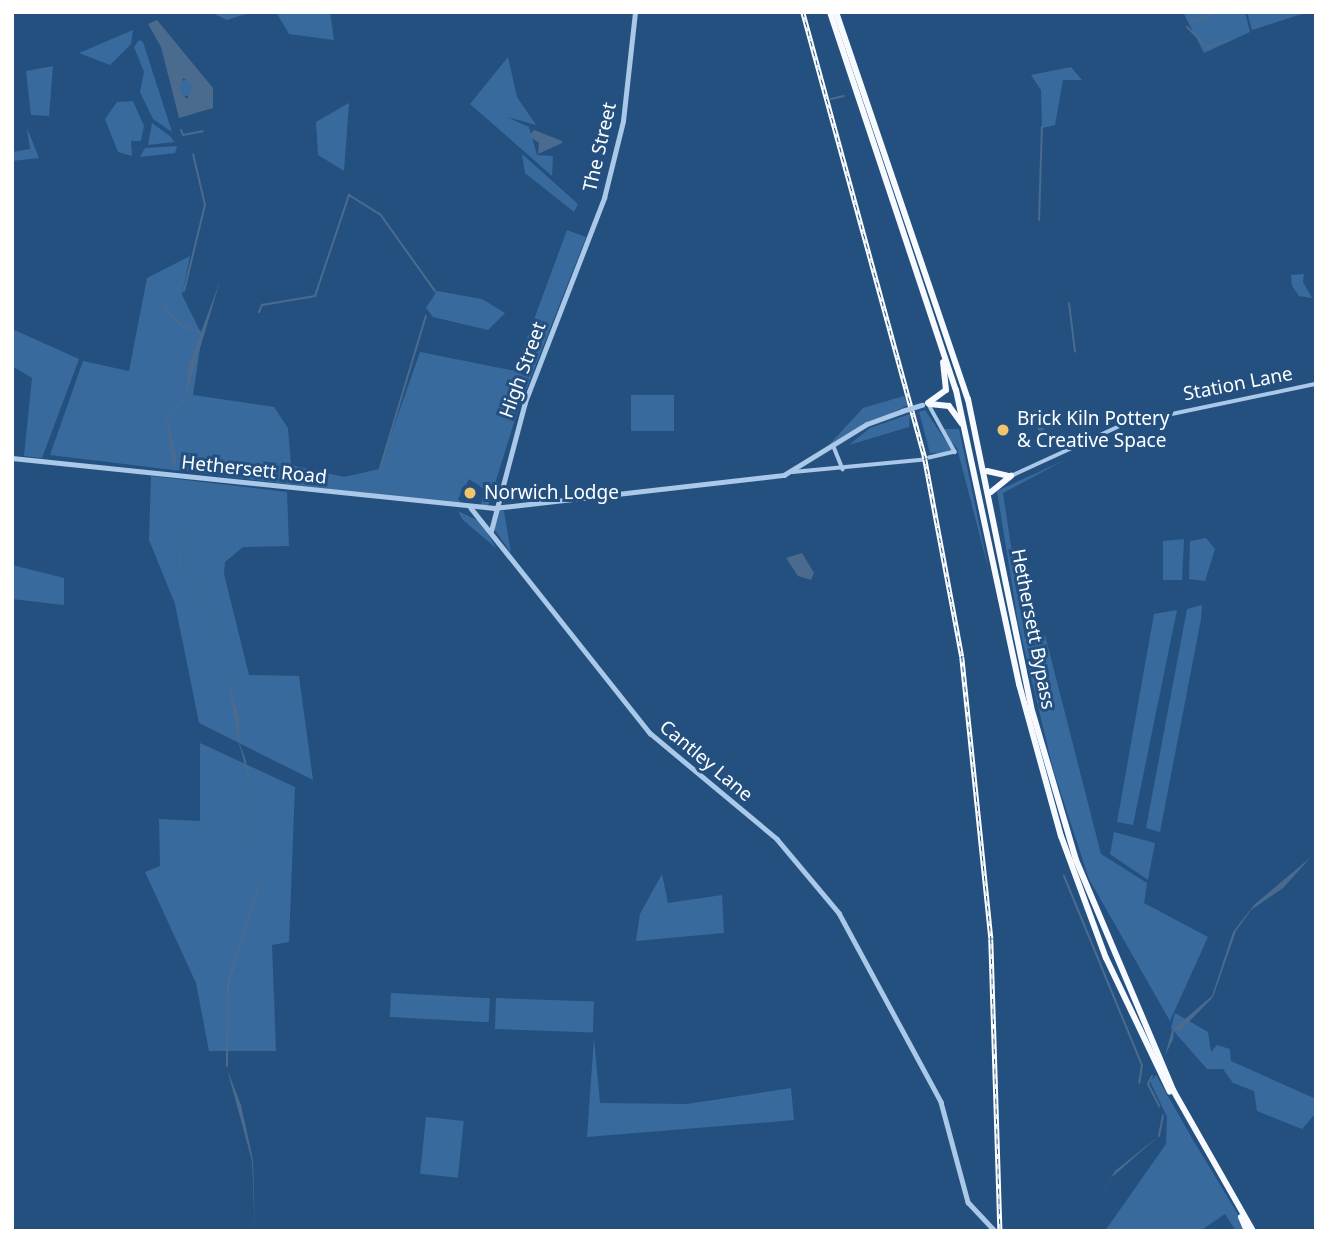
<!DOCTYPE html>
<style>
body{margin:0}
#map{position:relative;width:1328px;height:1243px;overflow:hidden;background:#245080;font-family:"Noto Sans",sans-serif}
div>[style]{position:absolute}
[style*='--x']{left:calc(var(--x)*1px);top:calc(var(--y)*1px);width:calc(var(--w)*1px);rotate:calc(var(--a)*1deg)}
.green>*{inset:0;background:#386a9e;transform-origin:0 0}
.round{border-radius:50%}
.water>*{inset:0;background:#4a6b8d}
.stream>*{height:2px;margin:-1px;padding:0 1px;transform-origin:1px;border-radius:1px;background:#4a6b8d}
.minor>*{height:3.5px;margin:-1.75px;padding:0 1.75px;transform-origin:1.75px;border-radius:1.75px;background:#aac8e7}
.tertiary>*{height:4.5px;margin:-2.25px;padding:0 2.25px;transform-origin:2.25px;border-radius:2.25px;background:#aac8e7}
.trunk>*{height:6px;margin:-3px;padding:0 3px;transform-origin:3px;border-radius:3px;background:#f6f9fe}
.rail>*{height:4.5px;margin-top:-2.25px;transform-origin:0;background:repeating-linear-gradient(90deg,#245080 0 5px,#fff 0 10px);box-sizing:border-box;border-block:2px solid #fff}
.tertiary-bridge>*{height:4.5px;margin:-2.25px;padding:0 2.25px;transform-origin:2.25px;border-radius:2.25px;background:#aac8e7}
.dots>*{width:19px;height:19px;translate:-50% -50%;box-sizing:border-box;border:4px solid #245080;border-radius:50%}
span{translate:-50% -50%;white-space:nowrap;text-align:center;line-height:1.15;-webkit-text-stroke:6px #245080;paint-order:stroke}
.street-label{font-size:19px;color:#fff}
.poi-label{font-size:19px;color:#fff}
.left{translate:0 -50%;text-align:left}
.frame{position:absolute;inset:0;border:14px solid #fff;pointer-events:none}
</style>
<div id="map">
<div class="green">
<i style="clip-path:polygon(210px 12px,252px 12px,227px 20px)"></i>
<i style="clip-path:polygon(276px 12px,330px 12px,334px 40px,289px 34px)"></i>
<i style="clip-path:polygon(1183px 12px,1245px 12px,1250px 32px,1204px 53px)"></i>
<i style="clip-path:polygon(1247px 12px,1308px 12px,1252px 30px)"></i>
<i style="clip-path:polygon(133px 30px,131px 44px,110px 65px,79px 53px)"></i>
<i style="clip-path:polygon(139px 40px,143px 42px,172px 132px,153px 119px,140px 92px,144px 72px,134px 47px)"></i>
<i style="clip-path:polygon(508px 57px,517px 97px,536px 125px,507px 117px,529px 127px,537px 155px,553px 156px,552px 176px,470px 104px)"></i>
<i style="clip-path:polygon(53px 66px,49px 116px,31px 115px,26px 71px)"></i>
<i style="clip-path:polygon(1071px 67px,1082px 80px,1063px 80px,1055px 125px,1042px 128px,1041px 90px,1031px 75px)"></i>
<i class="round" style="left:178px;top:80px;width:16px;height:16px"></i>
<i style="clip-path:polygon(133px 101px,144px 126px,141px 141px,131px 141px,132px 156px,118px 152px,105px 119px,117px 102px)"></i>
<i style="clip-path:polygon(349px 103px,344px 171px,318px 155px,316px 122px)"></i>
<i style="clip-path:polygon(152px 123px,171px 137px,174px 142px,148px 145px)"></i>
<i style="clip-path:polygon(27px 128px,39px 158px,12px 161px,12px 152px,30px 149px)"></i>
<i style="clip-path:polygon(177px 146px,175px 153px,140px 157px,145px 148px)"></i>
<i style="clip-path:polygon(522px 154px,578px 204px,574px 212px,525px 173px)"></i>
<i style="clip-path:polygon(567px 230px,586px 237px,517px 413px,488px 506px,481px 506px,484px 489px,469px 479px,458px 499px,463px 505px,50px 455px,83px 361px,129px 371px,147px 278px,190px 256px,182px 295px,202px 335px,193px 395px,274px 407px,288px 428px,291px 465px,344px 477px,379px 469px,420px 352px,515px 371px)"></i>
<i style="clip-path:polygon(1304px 274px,1303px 282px,1312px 298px,1299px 296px,1292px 286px,1291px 275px)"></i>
<i style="clip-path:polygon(437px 291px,482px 299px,505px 313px,488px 330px,433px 317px,426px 308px)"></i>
<i style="clip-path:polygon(12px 329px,79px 359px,42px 458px,24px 456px,32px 378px,12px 366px)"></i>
<i style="left:631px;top:395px;width:43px;height:36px"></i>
<i style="clip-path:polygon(904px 396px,908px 405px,829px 445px,863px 408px)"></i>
<i style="clip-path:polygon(925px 410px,952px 450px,951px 453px,930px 453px,919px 412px)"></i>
<i style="clip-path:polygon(910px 414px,909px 427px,849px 445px,870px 428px)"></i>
<i style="clip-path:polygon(940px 429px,959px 429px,989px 571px,957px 448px)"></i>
<i style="clip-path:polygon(1065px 460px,1003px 493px,1025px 638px,1045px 635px,1101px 854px,1147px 883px,1144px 903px,1208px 937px,1170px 1021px,1089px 879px,1053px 769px,1018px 622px,997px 491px)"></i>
<i style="clip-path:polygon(151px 476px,287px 492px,289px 546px,243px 547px,225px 562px,224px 574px,249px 675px,299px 676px,313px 780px,199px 723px,175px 604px,149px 540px)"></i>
<i style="clip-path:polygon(458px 511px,481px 522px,496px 548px,463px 520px)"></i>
<i style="clip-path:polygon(498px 511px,504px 511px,511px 553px,492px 526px)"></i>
<i style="clip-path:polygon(1206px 538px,1215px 549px,1205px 581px,1189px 579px,1190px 541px)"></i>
<i style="clip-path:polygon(1184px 539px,1182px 580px,1163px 580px,1163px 541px)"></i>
<i style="clip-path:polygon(12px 565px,64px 578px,64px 605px,12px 599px)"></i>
<i style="clip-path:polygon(1202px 605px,1201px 619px,1160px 832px,1146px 828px,1187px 609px)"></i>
<i style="clip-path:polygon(1177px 610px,1133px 825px,1117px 822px,1154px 614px)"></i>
<i style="clip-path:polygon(200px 743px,295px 787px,289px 942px,272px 945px,276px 1051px,209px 1051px,196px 983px,145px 872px,160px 866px,159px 819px,200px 821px)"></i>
<i style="clip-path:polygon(1114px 832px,1155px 843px,1148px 880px,1110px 854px)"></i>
<i style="clip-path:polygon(662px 874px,668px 903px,722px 895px,724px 933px,636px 941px,640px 914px)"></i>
<i style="left:391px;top:993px;width:99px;height:24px;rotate:3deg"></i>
<i style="left:496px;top:998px;width:98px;height:31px;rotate:2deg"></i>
<i style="clip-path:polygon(1175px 1013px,1208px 1032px,1211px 1052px,1217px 1045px,1230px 1049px,1231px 1061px,1316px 1099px,1316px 1113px,1302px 1129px,1257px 1111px,1254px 1091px,1233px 1083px,1223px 1069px,1207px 1069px,1171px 1028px)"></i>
<i style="clip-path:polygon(594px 1038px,600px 1103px,687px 1104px,791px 1088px,794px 1120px,587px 1137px)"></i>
<i style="clip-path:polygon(1156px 1075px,1193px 1140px,1248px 1231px,1236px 1231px,1225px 1214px,1200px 1231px,1105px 1231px,1166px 1144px,1167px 1117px,1150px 1081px)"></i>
<i style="left:426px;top:1117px;width:38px;height:57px;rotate:6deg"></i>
</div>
<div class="water">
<i style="clip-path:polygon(evenodd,157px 20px,213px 88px,213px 108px,179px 118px,161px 47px,148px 24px,157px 20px,183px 78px,193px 85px,187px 99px,180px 91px,183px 78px)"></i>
<i style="clip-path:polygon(534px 130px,562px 141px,562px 143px,538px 154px,539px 143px,529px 136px)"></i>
<i style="clip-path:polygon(220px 281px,185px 399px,167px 419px,176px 454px,176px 462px,174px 472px,166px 419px,185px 397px,189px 365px)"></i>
<i style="clip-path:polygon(1038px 410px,1045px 433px,1041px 436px,1031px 411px)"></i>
<i style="clip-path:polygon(174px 481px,181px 566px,208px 603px,228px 673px,207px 603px,180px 566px)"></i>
<i style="clip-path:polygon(802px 553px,814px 573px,811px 580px,798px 576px,786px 558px)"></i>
<i style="clip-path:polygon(227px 676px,239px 718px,239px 742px,245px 758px,249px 776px,258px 889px,248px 776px,238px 740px)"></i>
<i style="clip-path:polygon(1311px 857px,1283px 888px,1251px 910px,1236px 931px,1213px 997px,1181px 1030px,1174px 1030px,1173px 1039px,1165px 1056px,1172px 1030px,1212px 996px,1233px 932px,1254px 905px)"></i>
<i style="clip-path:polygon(227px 1069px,241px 1105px,253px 1160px,255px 1231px,252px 1161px)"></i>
<i style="clip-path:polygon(1160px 1135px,1112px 1177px,1083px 1231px,1115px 1171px)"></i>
</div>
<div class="stream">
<i style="--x:1190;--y:23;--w:22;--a:-22"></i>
<i style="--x:1187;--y:27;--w:28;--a:45"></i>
<i style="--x:1207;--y:47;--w:24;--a:-17"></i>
<i style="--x:831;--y:99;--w:13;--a:-13"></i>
<i style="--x:181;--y:130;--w:5;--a:68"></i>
<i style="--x:183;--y:135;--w:20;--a:-11"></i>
<i style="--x:1039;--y:220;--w:93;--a:-88.2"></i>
<i style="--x:184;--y:291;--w:89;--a:-76.3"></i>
<i style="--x:205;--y:205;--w:52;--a:-103.2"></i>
<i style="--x:1069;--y:303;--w:49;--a:83"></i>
<i style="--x:164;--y:307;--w:25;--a:47"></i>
<i style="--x:181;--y:325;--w:20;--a:20"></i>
<i style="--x:259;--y:312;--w:8;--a:-67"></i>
<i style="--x:262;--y:305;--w:54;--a:-9.6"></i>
<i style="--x:315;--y:296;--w:107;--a:-71.4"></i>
<i style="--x:349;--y:195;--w:36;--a:32"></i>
<i style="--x:380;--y:214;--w:95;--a:54.5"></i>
<i style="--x:380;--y:468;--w:159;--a:-73.2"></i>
<i style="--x:1064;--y:876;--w:204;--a:67.6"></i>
<i style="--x:1142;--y:1065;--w:18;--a:99"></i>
<i style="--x:227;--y:1066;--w:82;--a:-89.3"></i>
<i style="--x:228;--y:984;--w:102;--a:-72.8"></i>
<i style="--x:1152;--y:1076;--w:9;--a:117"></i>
<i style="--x:1148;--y:1084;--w:25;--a:63"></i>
<i style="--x:1159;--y:1136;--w:21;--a:-79"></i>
</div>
<div class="minor">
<i style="--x:928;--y:403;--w:56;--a:61.1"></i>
<i style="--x:955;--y:452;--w:26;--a:167"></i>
<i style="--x:834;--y:447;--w:24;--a:68"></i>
<i style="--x:793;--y:472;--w:129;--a:-5.4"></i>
<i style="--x:1011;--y:476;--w:124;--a:-24.7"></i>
<i style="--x:1124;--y:424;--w:196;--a:-11.8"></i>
</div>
<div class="tertiary">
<i style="--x:12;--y:458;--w:485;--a:5.9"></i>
<i style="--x:494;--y:508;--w:292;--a:-6.5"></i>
<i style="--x:784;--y:475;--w:97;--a:-31.6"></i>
<i style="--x:867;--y:424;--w:37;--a:-20"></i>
<i style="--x:471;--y:508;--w:288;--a:51.5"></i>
<i style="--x:650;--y:733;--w:165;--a:39.8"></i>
<i style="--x:777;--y:839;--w:97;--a:50"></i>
<i style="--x:839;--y:913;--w:215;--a:61.6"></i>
<i style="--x:941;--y:1102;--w:104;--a:74.9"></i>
<i style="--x:968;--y:1202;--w:40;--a:47"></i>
<i style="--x:491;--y:531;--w:133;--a:-75.2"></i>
<i style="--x:525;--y:402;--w:219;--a:-68.8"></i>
<i style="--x:604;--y:198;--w:79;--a:-76.1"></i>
<i style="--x:623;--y:121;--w:110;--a:-83.7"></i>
</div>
<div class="trunk">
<i style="--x:830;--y:12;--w:398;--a:71.6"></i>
<i style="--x:956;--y:390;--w:301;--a:77.9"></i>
<i style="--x:1019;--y:684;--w:158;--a:74.6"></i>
<i style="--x:1061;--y:836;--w:130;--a:69.8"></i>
<i style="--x:1106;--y:958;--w:148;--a:64.5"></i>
<i style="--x:836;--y:12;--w:409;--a:71.2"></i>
<i style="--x:968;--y:399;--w:314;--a:78.4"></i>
<i style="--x:1031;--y:707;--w:159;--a:73.6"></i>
<i style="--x:1076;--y:860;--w:250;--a:67.1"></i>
<i style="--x:1173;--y:1090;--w:162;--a:60.4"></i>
<i style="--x:928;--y:403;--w:22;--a:-36"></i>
<i style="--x:946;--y:390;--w:28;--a:-96"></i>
<i style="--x:930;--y:404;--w:19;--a:6"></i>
<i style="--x:949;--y:406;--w:22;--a:54"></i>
<i style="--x:987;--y:471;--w:22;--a:13"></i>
<i style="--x:991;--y:492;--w:26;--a:-39"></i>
<i style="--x:1241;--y:1217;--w:15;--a:67"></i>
</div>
<div class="rail">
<i style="--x:803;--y:12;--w:463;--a:74.7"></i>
<i style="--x:925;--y:459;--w:201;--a:79.4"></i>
<i style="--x:962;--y:657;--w:283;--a:84.1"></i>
<i style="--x:991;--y:939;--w:292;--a:88.2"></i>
</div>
<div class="tertiary-bridge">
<i style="--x:902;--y:411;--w:21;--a:-17"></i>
</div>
<div class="dots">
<i style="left:1003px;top:430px;background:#f2c56d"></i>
<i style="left:470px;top:493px;background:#f2c56d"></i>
</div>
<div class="street-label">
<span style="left:600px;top:147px;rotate:-77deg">The Street</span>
<span style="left:523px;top:370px;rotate:-70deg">High Street</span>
<span style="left:1238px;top:384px;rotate:-11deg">Station Lane</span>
<span style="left:254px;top:470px;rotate:6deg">Hethersett Road</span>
<span style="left:1033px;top:629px;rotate:79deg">Hethersett Bypass</span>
<span style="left:706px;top:761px;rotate:40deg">Cantley Lane</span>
</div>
<div class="poi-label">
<span class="left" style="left:1017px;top:430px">Brick Kiln Pottery<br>&amp; Creative Space</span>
<span class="left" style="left:484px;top:493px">Norwich Lodge</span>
</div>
<div class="frame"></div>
</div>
